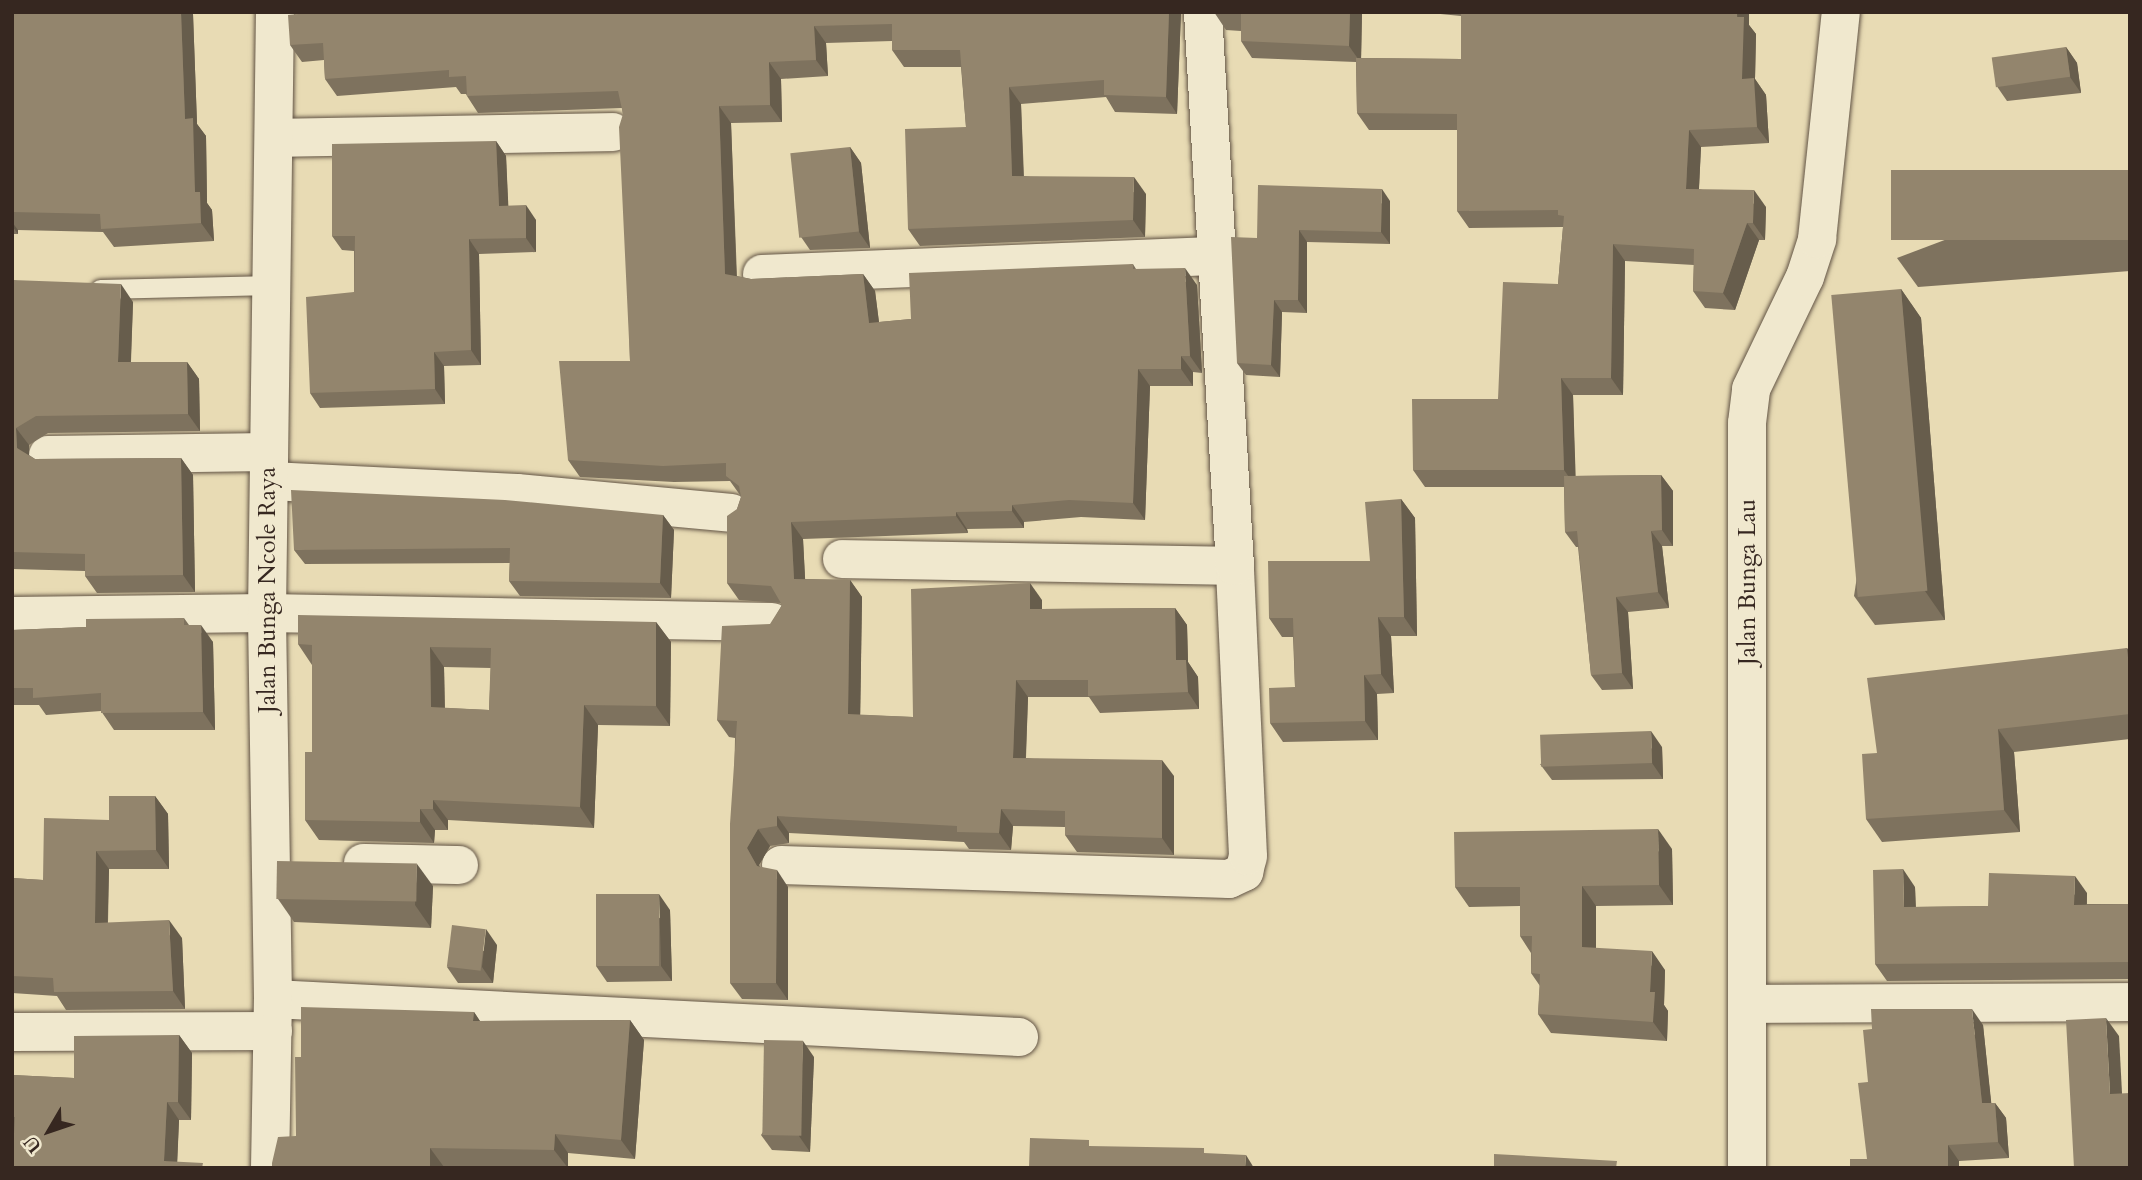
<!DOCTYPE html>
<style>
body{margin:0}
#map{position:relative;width:2142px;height:1180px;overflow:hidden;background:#e8dbb4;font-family:Cardo,serif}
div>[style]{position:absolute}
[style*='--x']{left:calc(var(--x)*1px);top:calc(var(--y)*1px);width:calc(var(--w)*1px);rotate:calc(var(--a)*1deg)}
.roads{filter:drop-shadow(0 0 2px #625445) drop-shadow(0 0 2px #625445)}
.lane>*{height:19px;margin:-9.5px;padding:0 9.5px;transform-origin:9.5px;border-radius:9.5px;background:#f0e8ce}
.street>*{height:38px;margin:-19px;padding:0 19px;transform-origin:19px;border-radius:19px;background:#f0e8ce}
.wall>*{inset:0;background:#7e725e}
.shaded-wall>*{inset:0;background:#675d4c;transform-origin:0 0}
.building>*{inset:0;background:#93856d;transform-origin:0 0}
span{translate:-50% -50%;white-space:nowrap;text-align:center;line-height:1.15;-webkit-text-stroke:7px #f0e8ce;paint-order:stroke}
.street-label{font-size:24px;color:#362720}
.frame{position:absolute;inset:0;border:14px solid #362720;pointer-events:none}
.north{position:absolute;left:14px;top:1096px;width:70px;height:70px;-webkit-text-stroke:5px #f0e8ce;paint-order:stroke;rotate:231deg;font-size:19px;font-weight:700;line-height:28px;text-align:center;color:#362720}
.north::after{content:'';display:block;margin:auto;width:24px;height:32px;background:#362720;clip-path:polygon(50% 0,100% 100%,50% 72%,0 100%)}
</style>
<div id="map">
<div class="roads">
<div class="lane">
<i style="--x:100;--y:289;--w:174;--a:-1.3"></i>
</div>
<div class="street">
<i style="--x:274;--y:138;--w:339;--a:-1"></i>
<i style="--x:762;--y:274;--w:457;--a:-2.3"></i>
<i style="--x:48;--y:455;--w:221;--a:-0.8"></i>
<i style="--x:270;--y:481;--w:247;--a:2.8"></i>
<i style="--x:517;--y:493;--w:215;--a:5.3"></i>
<i style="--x:842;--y:559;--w:393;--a:1"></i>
<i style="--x:12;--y:616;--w:255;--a:-0.7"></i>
<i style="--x:267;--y:613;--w:505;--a:1.02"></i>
<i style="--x:363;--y:863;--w:96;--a:1.2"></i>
<i style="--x:781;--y:865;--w:448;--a:1.8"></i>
<i style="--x:1229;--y:879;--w:17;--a:-25"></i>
<i style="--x:1244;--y:872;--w:16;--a:-76"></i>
<i style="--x:1248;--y:856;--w:290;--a:-92.6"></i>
<i style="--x:1235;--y:566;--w:555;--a:-93.31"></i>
<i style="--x:273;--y:999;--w:747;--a:2.92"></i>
<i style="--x:1750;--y:1004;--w:380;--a:-0.3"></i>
<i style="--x:12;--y:1032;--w:261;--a:-0.2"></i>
<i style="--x:270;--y:1168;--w:169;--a:-89"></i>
<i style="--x:273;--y:999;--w:386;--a:-90.9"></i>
<i style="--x:267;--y:613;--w:601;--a:-89.24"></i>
<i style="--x:1747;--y:1168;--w:745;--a:-90"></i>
<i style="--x:1747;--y:423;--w:34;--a:-83"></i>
<i style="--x:1751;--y:389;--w:124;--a:-64.3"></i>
<i style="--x:1805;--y:277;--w:40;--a:-72"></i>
<i style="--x:1817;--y:239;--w:228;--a:-84"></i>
</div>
</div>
<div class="wall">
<i style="clip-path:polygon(12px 12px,223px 12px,193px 14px,197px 124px,206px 136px,207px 203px,212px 210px,214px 241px,114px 247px,103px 232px,18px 230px,18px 234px,12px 234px)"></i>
<i style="clip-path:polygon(318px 12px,1181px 12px,1177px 114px,1115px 112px,1106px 97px,1021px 104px,1024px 176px,1146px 194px,1145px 237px,920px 246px,908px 229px,966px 127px,961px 67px,904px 67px,892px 50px,892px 41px,826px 43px,828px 76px,781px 79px,782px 122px,731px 123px,737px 276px,751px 279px,863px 274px,875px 291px,879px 322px,911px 319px,1133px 264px,1136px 269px,1197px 285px,1202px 373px,1193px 372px,1193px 386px,1150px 386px,1145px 520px,1081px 517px,1024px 522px,1024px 528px,967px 529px,968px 533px,803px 539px,805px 579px,850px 580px,862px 597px,860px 715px,913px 717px,1042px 600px,1042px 609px,1175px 608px,1187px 625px,1188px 662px,1198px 677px,1199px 709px,1100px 713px,1089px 697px,1028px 697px,1026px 758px,1174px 776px,1174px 855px,1077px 852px,1065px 835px,1065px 827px,1013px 826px,1011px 850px,969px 849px,964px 842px,789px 833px,789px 843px,770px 846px,759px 865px,760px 867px,788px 887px,788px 1000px,742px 999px,730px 983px,735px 738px,729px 737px,717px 720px,782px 605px,781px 603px,739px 600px,727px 583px,737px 509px,741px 497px,740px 495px,730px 481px,674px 482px,580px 477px,568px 460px,630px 361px,623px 114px,622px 108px,478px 113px,467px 96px,466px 94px,461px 94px,456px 87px,337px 96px,325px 79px,324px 60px,302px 62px,290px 45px)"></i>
<i style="clip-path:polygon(1214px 12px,1362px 12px,1361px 58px,1461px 59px,1461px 16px,1420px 12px,1749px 12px,1749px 25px,1756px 34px,1755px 79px,1766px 95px,1769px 143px,1701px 147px,1699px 189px,1766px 207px,1765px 240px,1759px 240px,1735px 310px,1705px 308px,1693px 291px,1694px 265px,1625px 261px,1623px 395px,1573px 395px,1575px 476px,1661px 475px,1673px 491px,1673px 546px,1662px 546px,1669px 608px,1628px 612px,1633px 689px,1602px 690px,1591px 675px,1578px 547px,1576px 547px,1565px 532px,1564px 487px,1425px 487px,1413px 470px,1498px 399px,1558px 284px,1563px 227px,1469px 228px,1457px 211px,1457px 130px,1369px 130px,1357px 113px,1356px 62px,1252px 58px,1241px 41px,1241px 31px,1226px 30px)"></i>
<i style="clip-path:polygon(2066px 47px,2077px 63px,2081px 93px,2007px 101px,1996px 85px)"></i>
<i style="clip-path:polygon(496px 141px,506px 156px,508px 206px,536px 220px,536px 252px,479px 254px,481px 365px,444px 366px,445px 404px,320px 408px,310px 393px,354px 292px,354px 251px,342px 250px,332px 236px)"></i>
<i style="clip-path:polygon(850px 147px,861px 163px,870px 248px,810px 250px,799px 234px)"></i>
<i style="clip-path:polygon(2130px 170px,2130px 271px,1918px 287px,1897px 258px)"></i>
<i style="clip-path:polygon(1390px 201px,1390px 244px,1307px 242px,1307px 313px,1282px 312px,1280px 377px,1246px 375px,1237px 363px,1257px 238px)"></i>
<i style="clip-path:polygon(12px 280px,133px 302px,131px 362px,187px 362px,199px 379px,200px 431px,48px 433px,29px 445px,29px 455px,35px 459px,181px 458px,193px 475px,195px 592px,97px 593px,85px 576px,85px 571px,13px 569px,13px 594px,12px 595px)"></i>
<i style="clip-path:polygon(1901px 289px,1921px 318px,1945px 620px,1875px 625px,1854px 596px)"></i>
<i style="clip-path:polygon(1401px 499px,1415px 518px,1417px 636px,1391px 636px,1394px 693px,1377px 694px,1378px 740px,1283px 742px,1270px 723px,1295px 687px,1293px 637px,1282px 637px,1269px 618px,1370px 561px)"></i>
<i style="clip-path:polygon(663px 515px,674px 530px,671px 598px,520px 596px,509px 581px,510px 563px,305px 564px,294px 550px)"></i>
<i style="clip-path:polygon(184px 618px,189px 625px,213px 642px,215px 730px,114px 730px,101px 711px,46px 715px,39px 705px,12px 705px,12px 630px,86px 627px)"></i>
<i style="clip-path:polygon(evenodd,656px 622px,671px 642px,670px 726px,598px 725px,594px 828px,448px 820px,448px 830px,435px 830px,434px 843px,319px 840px,305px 820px,312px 752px,312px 665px,298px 644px,656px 622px,444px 667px,491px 668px,489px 710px,445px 708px,444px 667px)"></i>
<i style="clip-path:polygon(2127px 648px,2130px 653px,2130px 739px,2014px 752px,2020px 832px,1882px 842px,1866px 819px,1877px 753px)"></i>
<i style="clip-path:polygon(1662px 747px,1663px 779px,1552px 780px,1540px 764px)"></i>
<i style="clip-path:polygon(155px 796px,168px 814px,169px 869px,109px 869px,108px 923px,182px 938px,185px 1009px,66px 1010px,57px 996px,12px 993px,12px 878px,43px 880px)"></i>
<i style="clip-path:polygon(1672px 849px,1673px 905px,1596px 906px,1596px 948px,1665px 970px,1664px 1005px,1668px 1011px,1667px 1041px,1551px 1033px,1538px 1014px,1540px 986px,1531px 973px,1531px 953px,1520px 936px,1520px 906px,1469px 907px,1455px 887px)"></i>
<i style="clip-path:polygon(433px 886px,431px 928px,294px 922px,278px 899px)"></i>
<i style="clip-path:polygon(1915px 887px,1916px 907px,1988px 906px,2087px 893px,2087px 904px,2128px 904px,2130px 906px,2130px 979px,1887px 981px,1875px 964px)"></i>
<i style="clip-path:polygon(670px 910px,672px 981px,607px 982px,596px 966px)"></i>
<i style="clip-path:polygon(497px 945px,493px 983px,458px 983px,447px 967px)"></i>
<i style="clip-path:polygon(474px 1012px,480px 1021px,630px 1020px,644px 1040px,635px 1159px,568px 1153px,568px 1168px,444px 1167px,296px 1136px,301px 1057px)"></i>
<i style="clip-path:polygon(1983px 1025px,1991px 1103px,1995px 1103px,2006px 1118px,2009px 1158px,1959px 1161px,1867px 1159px)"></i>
<i style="clip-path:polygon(179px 1035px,192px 1053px,191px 1120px,179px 1120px,177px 1162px,206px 1168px,12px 1133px,12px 1075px,74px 1078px)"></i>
<i style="clip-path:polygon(814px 1057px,810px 1152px,772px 1150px,761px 1135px)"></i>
</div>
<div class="shaded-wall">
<i style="clip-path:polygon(181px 12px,191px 12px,193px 14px,197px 124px,206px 136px,207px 203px,212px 210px,214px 241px,201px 223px,195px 192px,185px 119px)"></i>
<i style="clip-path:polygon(1169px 12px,1181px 12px,1177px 114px,1166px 97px)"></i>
<i style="clip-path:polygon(1350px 12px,1362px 12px,1361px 63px,1349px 46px)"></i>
<i style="clip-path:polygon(1737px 12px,1749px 12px,1749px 25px,1756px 34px,1755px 79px,1766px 95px,1769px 143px,1757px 127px,1742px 79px)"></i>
<i style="clip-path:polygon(814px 26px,826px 43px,828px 76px,816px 60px)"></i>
<i style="clip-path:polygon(2066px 47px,2077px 63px,2081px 93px,2070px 77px)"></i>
<i style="clip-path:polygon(769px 62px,781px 79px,782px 122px,770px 105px)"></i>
<i style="clip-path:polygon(1009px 87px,1021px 104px,1024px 193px,1012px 176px)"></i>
<i style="clip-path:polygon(719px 106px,731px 123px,737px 291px,725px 274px)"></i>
<i style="clip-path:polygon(1689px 130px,1701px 147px,1698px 206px,1686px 189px)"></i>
<i style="clip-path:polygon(496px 141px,506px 156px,509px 220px,499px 206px)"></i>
<i style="clip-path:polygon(850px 147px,861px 163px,870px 248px,859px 232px)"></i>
<i style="clip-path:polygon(1134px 177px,1146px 194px,1145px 237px,1133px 220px)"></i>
<i style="clip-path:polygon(1382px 189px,1390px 201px,1390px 244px,1381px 232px)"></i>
<i style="clip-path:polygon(1754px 190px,1766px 207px,1765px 240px,1753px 223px)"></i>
<i style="clip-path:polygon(526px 205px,536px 220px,536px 252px,526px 238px)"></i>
<i style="clip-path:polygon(12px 222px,18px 230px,18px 234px,12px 226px)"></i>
<i style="clip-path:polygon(1747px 223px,1759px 240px,1735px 310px,1723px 293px)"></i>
<i style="clip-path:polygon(1299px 230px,1307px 242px,1307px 313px,1298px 300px)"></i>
<i style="clip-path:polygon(469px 239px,479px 254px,481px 365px,471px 350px)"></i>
<i style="clip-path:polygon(1613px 244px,1625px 261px,1623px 395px,1611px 378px)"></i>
<i style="clip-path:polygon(1185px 268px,1197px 285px,1202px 373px,1190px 356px)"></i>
<i style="clip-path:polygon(863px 274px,875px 291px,881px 339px,869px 323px)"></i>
<i style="clip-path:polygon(121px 284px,133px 302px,130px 380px,118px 362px)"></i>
<i style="clip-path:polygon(1901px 289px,1921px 318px,1945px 620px,1925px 591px)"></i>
<i style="clip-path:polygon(1274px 300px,1282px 312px,1280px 377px,1271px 365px)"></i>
<i style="clip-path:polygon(434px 352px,444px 366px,445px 404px,435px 389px)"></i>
<i style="clip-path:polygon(1181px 356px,1193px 372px,1193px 386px,1181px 369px)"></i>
<i style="clip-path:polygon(187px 362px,199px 379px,200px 431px,188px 414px)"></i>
<i style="clip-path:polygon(1138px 369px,1150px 386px,1145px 520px,1133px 503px)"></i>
<i style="clip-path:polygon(1561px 378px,1573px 395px,1576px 487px,1564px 470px)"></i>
<i style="clip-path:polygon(16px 428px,29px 445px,29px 466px,17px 448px)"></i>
<i style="clip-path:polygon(181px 458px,193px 475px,195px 592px,183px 575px)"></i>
<i style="clip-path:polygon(1661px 475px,1673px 491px,1673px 546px,1662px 530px)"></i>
<i style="clip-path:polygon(1401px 499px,1415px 518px,1417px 636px,1404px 617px)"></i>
<i style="clip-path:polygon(1012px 505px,1024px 522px,1024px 528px,1012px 511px)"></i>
<i style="clip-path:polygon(956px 512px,967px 529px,968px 533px,956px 516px)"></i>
<i style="clip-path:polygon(663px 515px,674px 530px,671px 598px,660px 583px)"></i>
<i style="clip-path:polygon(791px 522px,803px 539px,806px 596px,794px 579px)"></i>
<i style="clip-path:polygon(1651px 531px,1662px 546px,1669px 608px,1658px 592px)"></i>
<i style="left:12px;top:568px;width:1px;height:25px;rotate:45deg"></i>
<i style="clip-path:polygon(850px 580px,862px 597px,860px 731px,848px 714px)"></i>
<i style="clip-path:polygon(1030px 583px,1042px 600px,1042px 626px,1030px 609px)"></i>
<i style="clip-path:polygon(1616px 597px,1628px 612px,1633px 689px,1622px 673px)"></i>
<i style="clip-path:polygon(1175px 608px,1187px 625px,1188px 662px,1198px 677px,1199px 709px,1188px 692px,1176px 660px)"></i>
<i style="clip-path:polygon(1378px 617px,1391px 636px,1394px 693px,1381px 674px)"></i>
<i style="clip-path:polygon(656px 622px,671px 642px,670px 726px,656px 706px)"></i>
<i style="clip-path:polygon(201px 625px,213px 642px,215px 730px,203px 712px)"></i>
<i style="clip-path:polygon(430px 647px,444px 667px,445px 728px,431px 707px)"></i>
<i style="clip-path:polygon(2127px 648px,2130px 653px,2130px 677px)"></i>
<i style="clip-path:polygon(1364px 675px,1377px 694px,1378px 740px,1365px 721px)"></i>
<i style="clip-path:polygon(1016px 680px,1028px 697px,1025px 775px,1013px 758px)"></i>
<i style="clip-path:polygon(584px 705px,598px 725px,594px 828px,580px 807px)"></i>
<i style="clip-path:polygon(1998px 729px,2014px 752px,2020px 832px,2004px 810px)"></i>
<i style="clip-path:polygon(1651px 731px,1662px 747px,1663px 779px,1652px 763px)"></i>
<i style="clip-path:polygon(1162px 760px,1174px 776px,1174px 855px,1162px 838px)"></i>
<i style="clip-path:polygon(155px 796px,168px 814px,169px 869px,156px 850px)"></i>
<i style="clip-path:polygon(433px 800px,448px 820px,448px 830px,433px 809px)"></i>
<i style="clip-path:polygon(420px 809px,435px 830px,434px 843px,420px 822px)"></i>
<i style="clip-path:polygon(1001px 809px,1013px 826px,1011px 850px,999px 833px)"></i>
<i style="clip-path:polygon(777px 816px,789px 833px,789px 843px,777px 826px)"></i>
<i style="clip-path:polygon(758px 829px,770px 846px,759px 865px,769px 883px,757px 866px,747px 848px)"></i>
<i style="clip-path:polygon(1658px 829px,1672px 849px,1673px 905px,1659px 885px)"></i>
<i style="clip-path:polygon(96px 851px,109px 869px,107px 942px,95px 923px)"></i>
<i style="clip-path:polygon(417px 864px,433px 886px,431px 928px,415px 905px)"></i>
<i style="clip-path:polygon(1903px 869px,1915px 887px,1916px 925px,1904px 907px)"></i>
<i style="clip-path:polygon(777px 870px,788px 887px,788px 1000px,776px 983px)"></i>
<i style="clip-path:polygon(2075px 876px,2087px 893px,2086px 922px,2074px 905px)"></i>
<i style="clip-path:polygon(1582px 886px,1596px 906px,1596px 967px,1582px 947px)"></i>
<i style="clip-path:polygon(659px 894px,670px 910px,672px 981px,661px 966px)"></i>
<i style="clip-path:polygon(2128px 904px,2130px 906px,2130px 963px,2129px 962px)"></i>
<i style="clip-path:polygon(169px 920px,182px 938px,185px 1009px,173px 991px)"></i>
<i style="clip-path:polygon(486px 929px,497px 945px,493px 983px,482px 967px)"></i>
<i style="clip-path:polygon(1652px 951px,1665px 970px,1664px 1005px,1668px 1011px,1667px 1041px,1653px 1022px,1650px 992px)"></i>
<i style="clip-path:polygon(1972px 1009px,1983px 1025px,1993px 1119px,1982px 1103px)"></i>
<i style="clip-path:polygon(474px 1012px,487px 1032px,473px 1021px)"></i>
<i style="clip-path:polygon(2106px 1018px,2119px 1036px,2123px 1112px,2110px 1094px)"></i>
<i style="clip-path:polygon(630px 1020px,644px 1040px,635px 1159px,621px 1140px)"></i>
<i style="clip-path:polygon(179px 1035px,192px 1053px,191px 1120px,178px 1102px)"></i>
<i style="clip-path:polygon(803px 1041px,814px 1057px,810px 1152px,799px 1136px)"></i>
<i style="clip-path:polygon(167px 1102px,179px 1120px,177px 1168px,164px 1161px)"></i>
<i style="clip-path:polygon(1995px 1103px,2006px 1118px,2009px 1158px,1998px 1142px)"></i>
<i style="clip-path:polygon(555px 1134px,568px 1153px,568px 1168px,554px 1150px)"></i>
<i style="clip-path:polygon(1948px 1145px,1959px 1161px,1959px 1168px,1948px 1168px)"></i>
<i style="clip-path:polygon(430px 1148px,444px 1167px,444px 1168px,430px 1168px)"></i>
<i style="clip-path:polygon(1246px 1155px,1254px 1168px,1245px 1168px)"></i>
</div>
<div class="building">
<i style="clip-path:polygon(12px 12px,181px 12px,185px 119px,193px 118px,195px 192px,200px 192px,201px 223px,101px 229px,100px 214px,12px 212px)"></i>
<i style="clip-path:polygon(318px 12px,1169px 12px,1166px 97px,1104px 95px,1104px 80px,1009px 87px,1012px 176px,1134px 177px,1133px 220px,908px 229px,905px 129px,966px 127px,960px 50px,892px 50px,892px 24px,814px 26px,816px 60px,769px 62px,770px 105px,719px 106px,725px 274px,751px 279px,863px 274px,869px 323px,911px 319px,909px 273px,1133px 264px,1133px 269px,1185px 268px,1190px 356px,1181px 356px,1181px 369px,1138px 369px,1133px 503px,1069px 500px,1012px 505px,1012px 511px,956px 512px,956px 516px,791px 522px,794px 579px,850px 580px,848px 714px,913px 717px,911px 589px,1030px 583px,1030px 609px,1175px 608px,1176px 660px,1186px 660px,1188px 692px,1088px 696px,1088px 680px,1016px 680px,1013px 758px,1162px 760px,1162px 838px,1065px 835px,1065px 811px,1001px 809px,999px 833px,957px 832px,957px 826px,777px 816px,777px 826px,758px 829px,747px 848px,757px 866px,777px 870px,776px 983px,730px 983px,730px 824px,737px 721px,717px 720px,722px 626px,770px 624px,782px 605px,771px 586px,727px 583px,727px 516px,737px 509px,741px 497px,739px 486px,726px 476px,726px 463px,663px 466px,568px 460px,559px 361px,630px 361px,619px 127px,623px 114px,618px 91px,467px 96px,466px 76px,449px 77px,449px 70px,325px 79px,323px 43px,290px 45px,288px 15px)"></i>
<i style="clip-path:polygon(1214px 12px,1350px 12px,1349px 46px,1241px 41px,1241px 14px,1214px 13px)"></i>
<i style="clip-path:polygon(1461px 12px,1737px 12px,1737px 17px,1744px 17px,1742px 79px,1754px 78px,1757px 127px,1689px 130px,1686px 189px,1754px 190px,1753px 223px,1747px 223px,1723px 293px,1693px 291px,1694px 249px,1613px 244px,1611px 378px,1561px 378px,1564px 470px,1413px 470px,1412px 399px,1498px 399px,1503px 282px,1558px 284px,1564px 216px,1558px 215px,1558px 210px,1457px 211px,1457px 114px,1357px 113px,1356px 58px,1461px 59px)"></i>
<i style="left:2066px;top:47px;width:30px;height:75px;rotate:82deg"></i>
<i style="clip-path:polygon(496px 141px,499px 206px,526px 205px,526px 238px,469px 239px,471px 350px,434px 352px,435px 389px,310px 393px,306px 297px,354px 292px,355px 236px,332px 236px,332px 144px)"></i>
<i style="left:850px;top:147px;width:85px;height:60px;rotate:84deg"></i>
<i style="left:2130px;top:170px;width:70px;height:239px;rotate:90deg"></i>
<i style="clip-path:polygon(1258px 185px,1382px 189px,1381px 232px,1299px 230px,1298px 300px,1274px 300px,1271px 365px,1237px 363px,1231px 237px,1257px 238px)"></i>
<i style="clip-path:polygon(12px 280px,121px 284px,118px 362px,187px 362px,188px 414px,36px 416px,16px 428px,17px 448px,35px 459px,181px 458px,183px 575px,85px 576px,85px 554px,12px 552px)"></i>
<i style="left:1901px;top:289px;width:303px;height:70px;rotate:85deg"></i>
<i style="clip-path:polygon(1661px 475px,1662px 530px,1651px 531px,1658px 592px,1616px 597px,1622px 673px,1591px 675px,1577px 531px,1565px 532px,1564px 476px)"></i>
<i style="clip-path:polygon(291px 490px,505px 500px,663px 515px,660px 583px,509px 581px,510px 548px,294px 550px)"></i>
<i style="clip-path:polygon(1401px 499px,1404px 617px,1378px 617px,1381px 674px,1364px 675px,1365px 721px,1270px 723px,1269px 688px,1295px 687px,1293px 618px,1269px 618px,1268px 561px,1370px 561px,1365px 502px)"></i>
<i style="clip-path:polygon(evenodd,298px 615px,656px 622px,656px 706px,584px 705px,580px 807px,433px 800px,433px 809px,420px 809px,420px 822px,305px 820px,305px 752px,312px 752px,312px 645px,298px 644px,298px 615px,430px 647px,491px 648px,489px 710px,431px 707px,430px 647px)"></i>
<i style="clip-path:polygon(184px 618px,184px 625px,201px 625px,203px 712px,101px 713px,101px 693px,33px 698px,33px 688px,12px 688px,12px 630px,86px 627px,86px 619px)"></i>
<i style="clip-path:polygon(2127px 648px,2130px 677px,2130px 714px,1998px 729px,2004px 810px,1866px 819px,1862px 754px,1877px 753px,1867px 678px)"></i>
<i style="left:1651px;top:731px;width:32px;height:111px;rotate:88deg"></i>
<i style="clip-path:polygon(109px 796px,155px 796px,156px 850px,96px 851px,95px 923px,169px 920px,173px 991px,54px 992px,53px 978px,12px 976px,12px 878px,43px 880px,44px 818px,109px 820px)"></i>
<i style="clip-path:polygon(1658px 829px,1659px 885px,1582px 886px,1582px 947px,1652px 951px,1650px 992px,1655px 992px,1653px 1022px,1538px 1014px,1540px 974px,1531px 973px,1532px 936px,1520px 936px,1520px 887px,1455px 887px,1454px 832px)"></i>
<i style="left:277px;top:861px;width:140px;height:38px;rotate:1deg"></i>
<i style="clip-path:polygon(1903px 869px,1904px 907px,1988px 906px,1989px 873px,2075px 876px,2074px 905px,2128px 904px,2129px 962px,1875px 964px,1873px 870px)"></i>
<i style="left:596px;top:894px;width:63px;height:72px"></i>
<i style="left:452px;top:925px;width:34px;height:42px;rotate:7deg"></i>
<i style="clip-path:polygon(301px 1007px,474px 1012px,473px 1021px,630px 1020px,621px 1140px,555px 1134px,554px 1150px,430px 1148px,430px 1168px,272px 1168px,272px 1163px,278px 1137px,296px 1136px,295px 1057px,301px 1057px)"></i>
<i style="clip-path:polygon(1871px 1009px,1972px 1009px,1982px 1103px,1995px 1103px,1998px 1142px,1948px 1145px,1948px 1168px,1850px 1168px,1850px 1159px,1867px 1159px,1858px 1083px,1868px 1082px,1863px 1030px,1872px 1029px)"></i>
<i style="clip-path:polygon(2106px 1018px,2110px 1094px,2130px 1093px,2130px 1168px,2074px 1168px,2066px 1020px)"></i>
<i style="clip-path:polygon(179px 1035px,178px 1102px,167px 1102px,164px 1161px,203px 1163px,202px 1168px,12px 1168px,15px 1117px,12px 1117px,12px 1075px,74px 1078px,74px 1036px)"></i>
<i style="left:764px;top:1040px;width:39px;height:95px;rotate:1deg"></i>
<i style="clip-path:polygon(1030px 1138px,1089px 1140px,1089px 1146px,1204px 1148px,1204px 1153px,1246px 1155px,1245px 1168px,1029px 1168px)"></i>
<i style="clip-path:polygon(1494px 1154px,1617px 1161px,1616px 1168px,1494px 1168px)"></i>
</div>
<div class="street-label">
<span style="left:1748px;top:582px;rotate:-90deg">Jalan Bunga Lau</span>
<span style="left:268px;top:590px;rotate:-90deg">Jalan Bunga Ncole Raya</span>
</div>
<div class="frame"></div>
<div class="north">U</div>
</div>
